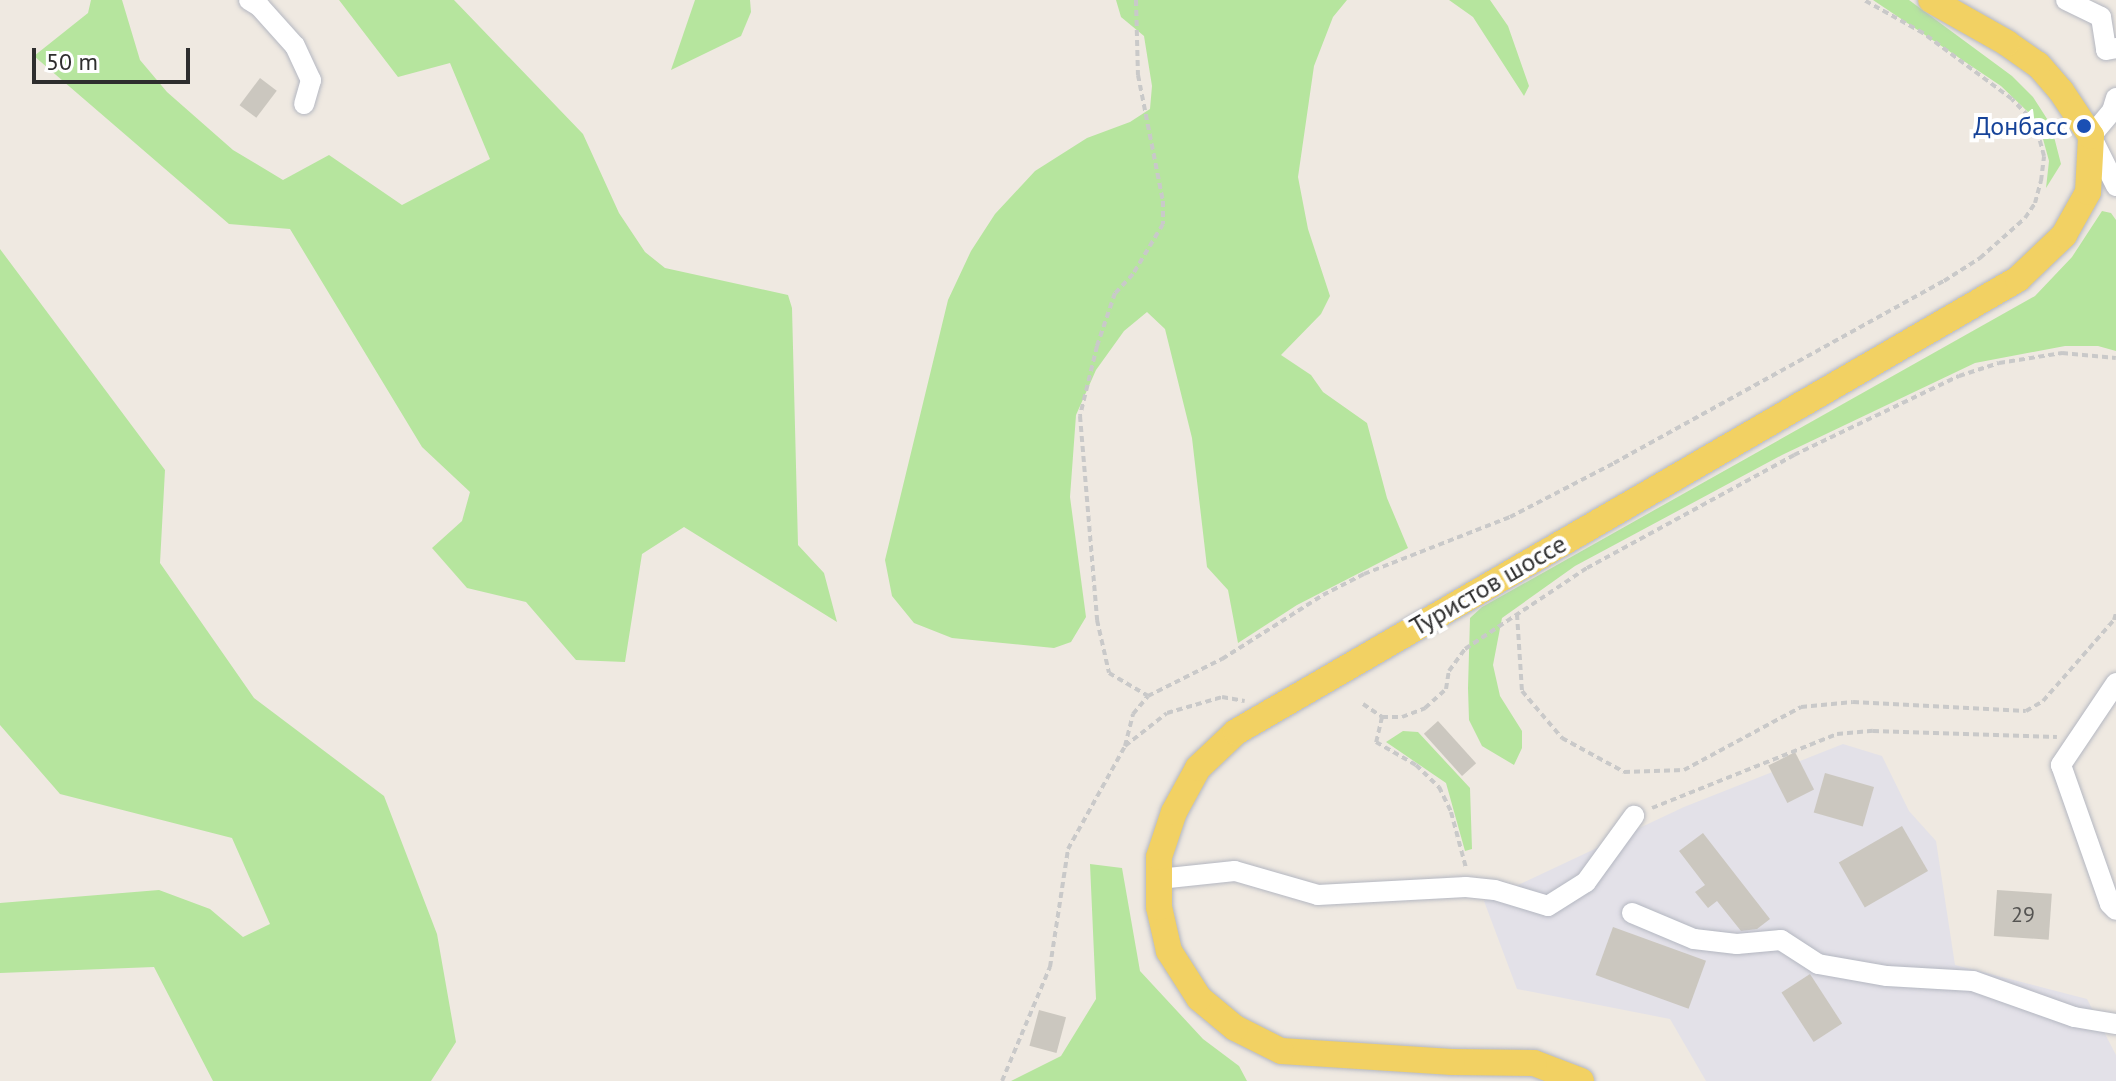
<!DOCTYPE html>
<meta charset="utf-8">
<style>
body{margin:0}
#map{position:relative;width:2116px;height:1081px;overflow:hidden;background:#efe9e1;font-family:"PT Sans",sans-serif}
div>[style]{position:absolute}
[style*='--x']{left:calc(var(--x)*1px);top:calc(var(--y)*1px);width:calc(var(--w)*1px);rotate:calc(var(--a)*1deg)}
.industrial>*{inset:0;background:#e3e1e8}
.green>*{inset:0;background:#b6e59e}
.building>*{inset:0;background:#cbc7bf;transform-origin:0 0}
.path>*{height:4px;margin-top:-2px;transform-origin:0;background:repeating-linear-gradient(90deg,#c9c9c9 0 6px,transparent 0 10px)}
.roads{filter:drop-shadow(0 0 2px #b4b7c1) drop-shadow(0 0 2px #b4b7c1)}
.minor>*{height:20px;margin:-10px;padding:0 10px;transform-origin:10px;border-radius:10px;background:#fff}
.major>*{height:26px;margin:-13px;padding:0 13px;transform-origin:13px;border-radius:13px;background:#f2d163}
.dots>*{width:22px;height:22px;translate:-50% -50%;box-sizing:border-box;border:4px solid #fff;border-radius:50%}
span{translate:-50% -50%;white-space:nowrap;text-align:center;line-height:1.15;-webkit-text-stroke:8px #fff;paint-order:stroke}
.number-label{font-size:22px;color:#555452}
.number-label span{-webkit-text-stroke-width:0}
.transit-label{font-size:26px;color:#164399}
.right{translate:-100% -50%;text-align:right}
.street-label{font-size:26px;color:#2e2e2e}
.scale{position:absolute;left:32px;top:48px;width:158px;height:36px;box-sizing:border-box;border:4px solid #2e2e2e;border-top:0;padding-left:10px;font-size:24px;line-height:28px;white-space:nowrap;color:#2e2e2e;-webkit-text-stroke:6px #fff;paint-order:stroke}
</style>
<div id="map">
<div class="industrial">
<i style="clip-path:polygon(1843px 744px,1882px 756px,1909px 811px,1936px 841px,1955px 965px,2087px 999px,2116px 1055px,2116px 1081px,1706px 1081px,1670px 1019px,1517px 989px,1484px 901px,1684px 807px)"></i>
</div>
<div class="green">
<i style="clip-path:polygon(91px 0,122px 0,140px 60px,167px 92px,233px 150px,283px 180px,329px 155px,402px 205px,490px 159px,450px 63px,398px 77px,339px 0,454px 0,583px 134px,619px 213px,645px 252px,665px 268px,788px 295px,792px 308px,798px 545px,824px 573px,837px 622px,684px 527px,642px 554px,625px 662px,576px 660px,526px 602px,467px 588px,432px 548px,462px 521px,470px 492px,422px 447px,290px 229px,229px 224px,34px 56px,88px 13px)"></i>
<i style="clip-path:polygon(695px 0,750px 0,751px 12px,741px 36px,671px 70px)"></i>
<i style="clip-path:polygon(1116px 0,1347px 0,1333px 17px,1314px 66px,1298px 177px,1308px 229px,1330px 296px,1321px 314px,1281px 355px,1311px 375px,1323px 392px,1367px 423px,1387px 498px,1408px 548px,1297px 605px,1238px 643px,1228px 590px,1207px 567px,1192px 438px,1165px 329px,1147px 312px,1124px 331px,1096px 370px,1076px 415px,1070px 497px,1086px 617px,1071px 642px,1054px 648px,952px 638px,914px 623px,892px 596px,885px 560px,948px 300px,971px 251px,995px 214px,1035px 171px,1087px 138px,1130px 122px,1150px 109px,1152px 86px,1144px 36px,1121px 17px)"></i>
<i style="clip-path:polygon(1449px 0,1490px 0,1508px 26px,1529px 86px,1524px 96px,1473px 17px)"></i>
<i style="clip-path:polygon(1873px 0,1909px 0,2012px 76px,2033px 97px,2051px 125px,2061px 164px,2046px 188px,2049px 161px,2043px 139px,2028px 112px,2001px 86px)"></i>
<i style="clip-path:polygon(2102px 211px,2111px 213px,2116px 220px,2116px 351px,2098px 346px,2065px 346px,1975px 363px,1782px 455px,1575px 566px,1502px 618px,1493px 665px,1500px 696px,1522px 731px,1522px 748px,1514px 765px,1482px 746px,1469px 720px,1468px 688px,1470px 618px,1482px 607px,2035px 296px,2072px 257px)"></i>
<i style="clip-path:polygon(0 249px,165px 470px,160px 563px,254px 698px,384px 796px,437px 934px,456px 1042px,431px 1081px,213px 1081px,154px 967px,0 973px,0 903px,159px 890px,210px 909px,243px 937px,270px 924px,232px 838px,60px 794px,0 725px)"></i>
<i style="clip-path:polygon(1403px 731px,1418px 732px,1470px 788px,1472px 849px,1465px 851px,1446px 783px,1386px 742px)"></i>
<i style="clip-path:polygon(1090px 864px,1122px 868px,1140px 971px,1203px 1039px,1239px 1066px,1247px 1081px,1011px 1081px,1061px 1056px,1096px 999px)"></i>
</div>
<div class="building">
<i style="left:260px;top:78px;width:21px;height:34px;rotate:37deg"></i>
<i style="left:1438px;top:721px;width:57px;height:19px;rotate:48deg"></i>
<i style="left:1795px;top:752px;width:42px;height:30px;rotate:63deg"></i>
<i style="left:1825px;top:773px;width:51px;height:41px;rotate:16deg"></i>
<i style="left:1902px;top:826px;width:52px;height:73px;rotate:60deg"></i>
<i style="clip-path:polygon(1703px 833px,1770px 919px,1757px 929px,1741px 931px,1717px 901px,1708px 908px,1695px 892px,1705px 885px,1679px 851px)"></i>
<i style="left:1997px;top:890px;width:55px;height:46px;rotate:4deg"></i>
<i style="left:1613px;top:927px;width:99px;height:51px;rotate:20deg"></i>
<i style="left:1810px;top:974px;width:59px;height:34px;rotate:57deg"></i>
<i style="left:1039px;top:1010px;width:28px;height:37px;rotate:15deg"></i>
</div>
<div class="path">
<i style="--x:1136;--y:0;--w:75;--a:88.5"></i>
<i style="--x:1138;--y:75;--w:128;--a:78.8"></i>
<i style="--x:1163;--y:201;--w:23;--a:90"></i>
<i style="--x:1163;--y:224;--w:58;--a:121"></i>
<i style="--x:1133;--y:274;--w:26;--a:133"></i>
<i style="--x:1115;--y:293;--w:56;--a:108.8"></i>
<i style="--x:1097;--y:346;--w:72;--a:103.7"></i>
<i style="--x:1080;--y:416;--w:205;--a:85.2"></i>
<i style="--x:1097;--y:620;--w:54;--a:77.2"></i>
<i style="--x:1109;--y:673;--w:45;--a:30.5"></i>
<i style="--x:1517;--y:614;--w:77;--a:86.3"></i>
<i style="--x:1522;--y:691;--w:62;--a:49.6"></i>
<i style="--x:1562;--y:738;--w:71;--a:28.7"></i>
<i style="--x:1624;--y:772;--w:60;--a:-1.9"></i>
<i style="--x:1684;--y:770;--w:133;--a:-28.3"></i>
<i style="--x:1801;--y:707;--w:52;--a:-5.5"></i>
<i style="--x:1853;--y:702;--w:173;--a:3"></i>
<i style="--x:2026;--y:711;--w:20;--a:-30"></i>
<i style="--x:2043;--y:701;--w:108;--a:-48.8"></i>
<i style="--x:2114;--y:620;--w:7;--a:-74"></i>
<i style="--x:1363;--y:704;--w:23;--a:34"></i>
<i style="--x:1382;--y:717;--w:20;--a:0"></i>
<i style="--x:1402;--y:717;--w:25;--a:-21"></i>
<i style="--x:1425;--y:708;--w:28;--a:-42"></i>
<i style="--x:1446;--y:689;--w:18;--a:-81"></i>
<i style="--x:1449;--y:671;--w:27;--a:-54"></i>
<i style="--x:1465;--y:649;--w:146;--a:-33.6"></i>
<i style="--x:1587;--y:568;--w:236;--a:-28.6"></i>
<i style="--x:1794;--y:455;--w:183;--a:-25.6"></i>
<i style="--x:1959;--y:376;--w:42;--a:-18"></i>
<i style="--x:1999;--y:363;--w:64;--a:-9"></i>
<i style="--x:2062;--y:353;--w:54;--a:5.3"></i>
<i style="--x:1382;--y:717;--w:26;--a:103"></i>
<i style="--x:1376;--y:742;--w:46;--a:29.9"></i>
<i style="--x:1416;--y:765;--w:32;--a:44"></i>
<i style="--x:1439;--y:787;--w:28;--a:64"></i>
<i style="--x:1451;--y:812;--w:58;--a:75"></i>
<i style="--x:1125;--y:746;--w:33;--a:-76"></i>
<i style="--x:1133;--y:714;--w:23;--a:-50"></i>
<i style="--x:1148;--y:696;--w:83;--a:-26.6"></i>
<i style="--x:1222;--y:659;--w:120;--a:-32.4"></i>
<i style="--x:1323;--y:595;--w:46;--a:-27.1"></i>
<i style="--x:1364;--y:574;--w:157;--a:-21.3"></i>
<i style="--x:1510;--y:517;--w:117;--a:-27.4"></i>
<i style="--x:1614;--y:463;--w:377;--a:-28.9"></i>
<i style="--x:1944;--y:281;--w:43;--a:-32.6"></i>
<i style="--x:1980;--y:258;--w:60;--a:-41.6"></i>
<i style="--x:2025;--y:218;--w:18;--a:-56"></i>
<i style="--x:2035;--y:203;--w:23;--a:-75"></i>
<i style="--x:2041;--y:181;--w:25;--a:-83"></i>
<i style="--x:2044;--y:156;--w:34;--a:-105"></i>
<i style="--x:2035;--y:123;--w:33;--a:-134"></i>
<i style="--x:2012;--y:99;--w:111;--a:-143.4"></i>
<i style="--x:1923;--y:33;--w:68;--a:-150.8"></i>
<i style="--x:1652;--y:808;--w:199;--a:-21.8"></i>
<i style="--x:1837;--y:734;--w:36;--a:-5"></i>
<i style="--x:1873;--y:731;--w:184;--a:1.9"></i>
<i style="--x:1002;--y:1081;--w:124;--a:-67.2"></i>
<i style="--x:1050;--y:967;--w:119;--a:-81.3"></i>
<i style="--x:1068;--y:849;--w:118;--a:-61"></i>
<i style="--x:1125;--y:746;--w:53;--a:-38.2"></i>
<i style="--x:1167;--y:713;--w:57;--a:-16.2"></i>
<i style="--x:1222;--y:697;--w:23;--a:10"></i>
</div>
<div class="roads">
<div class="minor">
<i style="--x:249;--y:0;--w:13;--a:32"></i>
<i style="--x:260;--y:7;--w:52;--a:48.1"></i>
<i style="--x:295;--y:46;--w:38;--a:65"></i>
<i style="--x:311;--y:80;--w:25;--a:106"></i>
<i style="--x:2066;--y:0;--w:39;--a:26"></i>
<i style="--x:2101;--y:17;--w:33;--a:81"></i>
<i style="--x:2106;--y:50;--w:10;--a:-11"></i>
<i style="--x:2116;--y:98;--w:14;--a:107"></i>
<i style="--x:2112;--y:111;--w:33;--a:130"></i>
<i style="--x:2091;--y:136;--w:56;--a:63.4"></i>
<i style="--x:2116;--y:683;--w:99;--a:123.9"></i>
<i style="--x:2061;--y:765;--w:147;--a:70.6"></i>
<i style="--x:2110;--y:904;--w:8;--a:45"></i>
<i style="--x:1159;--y:879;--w:76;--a:-6"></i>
<i style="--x:1235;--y:871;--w:86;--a:16.1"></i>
<i style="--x:1318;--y:895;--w:148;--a:-3.1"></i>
<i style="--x:1466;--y:887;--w:29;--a:6"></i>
<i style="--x:1495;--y:890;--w:55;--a:16.8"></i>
<i style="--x:1548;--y:906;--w:45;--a:-32.3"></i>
<i style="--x:1586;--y:882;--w:82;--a:-54"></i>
<i style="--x:1632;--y:913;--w:67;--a:22.8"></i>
<i style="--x:1694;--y:939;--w:43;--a:6.6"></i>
<i style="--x:1737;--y:944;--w:44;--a:-5.2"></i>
<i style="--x:1781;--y:940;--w:44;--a:33"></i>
<i style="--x:1818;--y:964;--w:70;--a:9.9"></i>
<i style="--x:1887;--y:976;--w:86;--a:3.3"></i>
<i style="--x:1973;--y:981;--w:107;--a:19.6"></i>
<i style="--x:2074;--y:1017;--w:43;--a:9.5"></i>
</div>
<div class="major">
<i style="--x:1581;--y:1081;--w:50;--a:-159"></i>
<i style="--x:1534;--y:1063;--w:82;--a:-179.3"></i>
<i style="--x:1452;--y:1062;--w:171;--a:-176.3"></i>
<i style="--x:1281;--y:1051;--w:51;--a:-153.4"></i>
<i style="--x:1235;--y:1028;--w:47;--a:-140.2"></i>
<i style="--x:1199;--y:998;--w:56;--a:-122.6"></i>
<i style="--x:1169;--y:951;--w:45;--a:-102.8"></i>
<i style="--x:1159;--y:907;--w:50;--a:-90"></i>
<i style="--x:1159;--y:857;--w:47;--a:-71.6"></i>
<i style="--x:1174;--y:812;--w:50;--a:-61.4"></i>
<i style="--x:1198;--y:768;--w:52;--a:-43.5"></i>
<i style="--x:1236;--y:732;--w:904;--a:-30.08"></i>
<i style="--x:2018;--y:279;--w:64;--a:-43.7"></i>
<i style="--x:2064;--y:235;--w:49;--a:-60.8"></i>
<i style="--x:2088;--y:192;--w:56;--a:-86.9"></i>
<i style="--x:2091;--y:136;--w:54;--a:-123.7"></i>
<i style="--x:2061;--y:91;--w:35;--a:-131"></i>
<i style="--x:2038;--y:65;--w:38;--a:-145"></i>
<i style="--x:2007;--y:43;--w:87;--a:-150.5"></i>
</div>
</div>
<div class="dots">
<i style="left:2084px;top:126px;background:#1a4fb4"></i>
</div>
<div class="number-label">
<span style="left:2023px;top:915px">29</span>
</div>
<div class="transit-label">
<span class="right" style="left:2068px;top:126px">Донбасс</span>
</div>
<div class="street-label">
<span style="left:1488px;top:585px;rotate:-30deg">Туристов шоссе</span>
</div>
<div class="scale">50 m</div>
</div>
